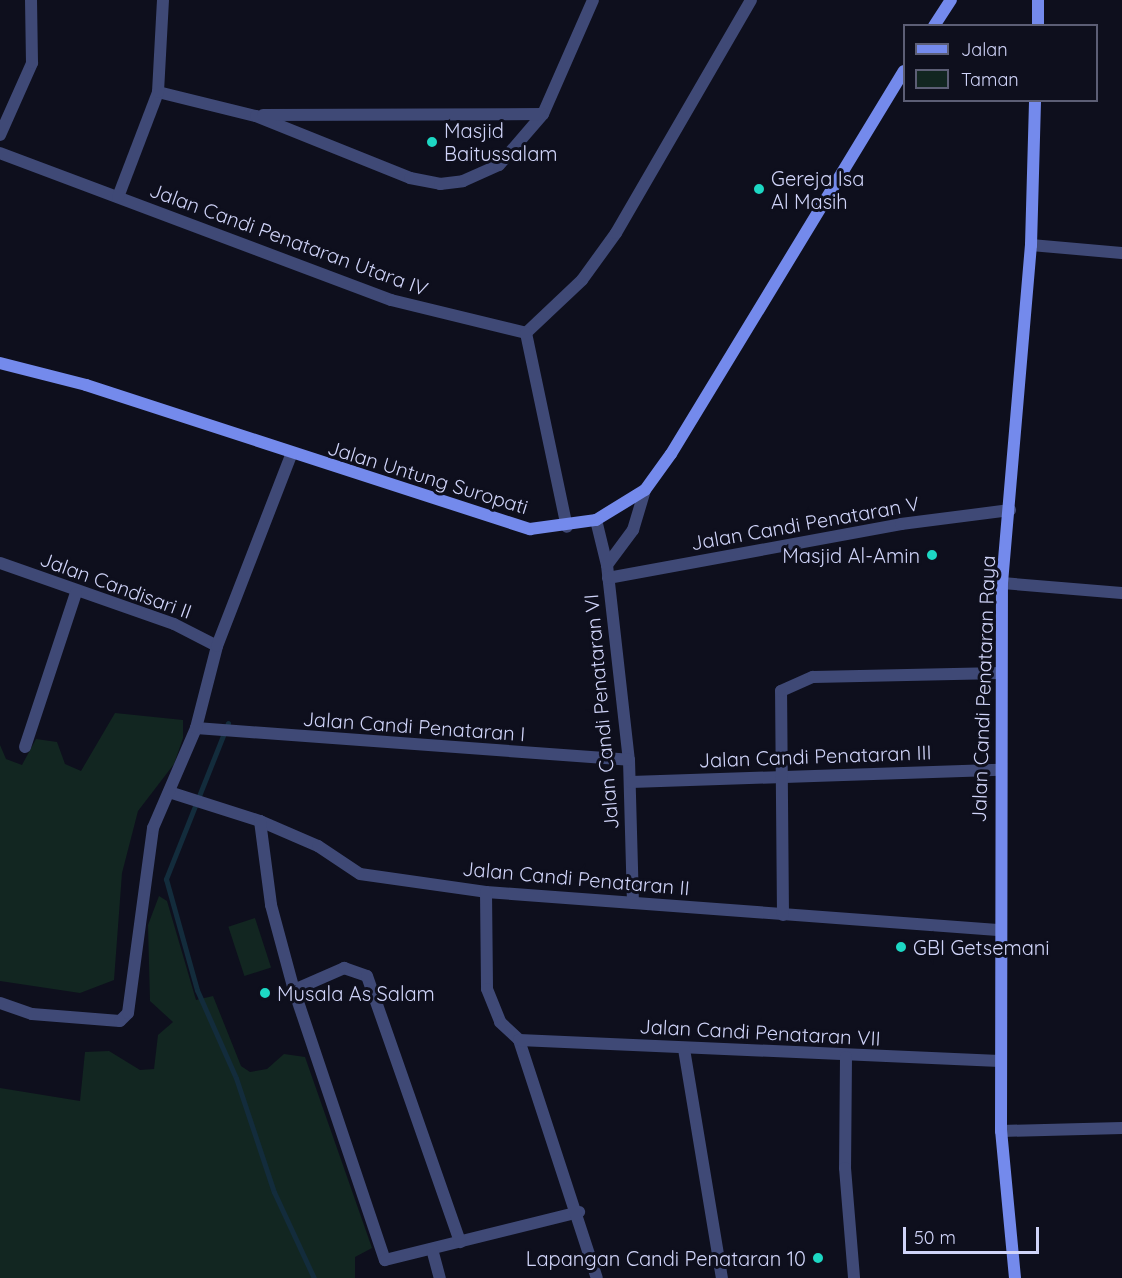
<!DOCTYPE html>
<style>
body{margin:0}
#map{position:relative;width:1122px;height:1278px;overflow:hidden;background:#0e0f1d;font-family:Quicksand,sans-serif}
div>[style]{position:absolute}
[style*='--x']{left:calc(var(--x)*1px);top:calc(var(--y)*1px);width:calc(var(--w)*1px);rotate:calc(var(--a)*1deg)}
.green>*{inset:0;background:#122621;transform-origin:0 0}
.stream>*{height:5px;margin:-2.5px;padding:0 2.5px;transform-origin:2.5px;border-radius:2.5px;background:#132c3c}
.street>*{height:12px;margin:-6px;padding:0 6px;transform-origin:6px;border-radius:6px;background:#3f4976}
.secondary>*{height:12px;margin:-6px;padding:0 6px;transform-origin:6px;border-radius:6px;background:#748aec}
.dots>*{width:16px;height:16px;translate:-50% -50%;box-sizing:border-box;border:3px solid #0e0f1d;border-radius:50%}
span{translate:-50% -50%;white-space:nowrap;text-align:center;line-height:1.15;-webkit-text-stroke:6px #0e0f1d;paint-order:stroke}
.poi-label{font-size:20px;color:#d0d4f9}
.left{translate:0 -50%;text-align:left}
.right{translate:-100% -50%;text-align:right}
.street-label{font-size:20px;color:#d0d4f9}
.legend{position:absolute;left:903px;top:24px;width:195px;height:78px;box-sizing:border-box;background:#0e0f1d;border:2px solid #5c5e75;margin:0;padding:8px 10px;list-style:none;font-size:18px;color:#d0d4f9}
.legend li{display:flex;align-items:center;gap:12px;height:30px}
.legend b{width:30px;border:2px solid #5c5e75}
.scale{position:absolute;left:903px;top:1227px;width:136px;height:27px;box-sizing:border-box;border:3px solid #d0d4f9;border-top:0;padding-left:8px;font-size:18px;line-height:21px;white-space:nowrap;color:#d0d4f9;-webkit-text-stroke:4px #0e0f1d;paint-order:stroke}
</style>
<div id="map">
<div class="green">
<i style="clip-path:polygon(115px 713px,183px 720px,183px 738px,174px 764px,138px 811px,122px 873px,114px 980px,80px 993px,0 981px,0 745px,6px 759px,22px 765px,36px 739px,57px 742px,65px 764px,81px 771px)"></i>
<i style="clip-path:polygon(159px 896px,167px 901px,196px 1000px,213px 996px,241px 1066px,250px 1072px,267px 1069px,284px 1054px,305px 1057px,372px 1248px,355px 1257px,355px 1278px,0 1278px,0 1088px,80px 1101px,85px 1052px,109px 1051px,140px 1070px,154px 1069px,158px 1035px,173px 1022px,150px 1001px,148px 925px)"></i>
<i style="left:255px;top:918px;width:52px;height:28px;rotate:72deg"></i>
</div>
<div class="stream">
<i style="--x:228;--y:723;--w:168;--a:111.7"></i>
<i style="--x:166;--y:879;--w:115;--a:74.4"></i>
<i style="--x:197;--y:990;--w:96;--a:66.1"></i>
<i style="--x:236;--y:1078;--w:120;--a:71.6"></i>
<i style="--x:274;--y:1192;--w:95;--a:65.1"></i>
</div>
<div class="street">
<i style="--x:158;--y:92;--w:101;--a:13.8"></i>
<i style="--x:256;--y:116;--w:166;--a:21.9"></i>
<i style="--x:410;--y:178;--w:31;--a:11"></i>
<i style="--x:440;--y:184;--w:23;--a:-7"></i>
<i style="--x:463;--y:181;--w:39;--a:-24"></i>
<i style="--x:499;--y:165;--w:67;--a:-49.2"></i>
<i style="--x:543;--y:114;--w:124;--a:-66.3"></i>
<i style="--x:263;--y:115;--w:280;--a:-0.2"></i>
<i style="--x:0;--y:135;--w:79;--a:-66"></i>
<i style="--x:32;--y:63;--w:63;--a:-90.9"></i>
<i style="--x:0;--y:153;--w:418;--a:20.6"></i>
<i style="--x:391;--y:300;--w:139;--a:13.7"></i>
<i style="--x:118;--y:197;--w:112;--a:-69.1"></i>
<i style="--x:158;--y:92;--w:92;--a:-86.9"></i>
<i style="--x:1031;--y:245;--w:91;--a:5"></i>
<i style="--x:526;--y:333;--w:77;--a:-43.4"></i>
<i style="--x:582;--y:280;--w:58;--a:-54.1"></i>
<i style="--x:616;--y:233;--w:269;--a:-59.9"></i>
<i style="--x:526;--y:333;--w:198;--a:78.1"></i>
<i style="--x:596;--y:520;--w:46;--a:76.3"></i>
<i style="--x:607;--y:565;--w:196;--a:83.6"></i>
<i style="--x:629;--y:760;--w:143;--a:88.4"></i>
<i style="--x:0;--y:563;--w:184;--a:19.3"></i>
<i style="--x:174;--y:624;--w:48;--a:27.1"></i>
<i style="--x:607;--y:565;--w:44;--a:-53.4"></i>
<i style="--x:633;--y:530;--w:42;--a:-73.3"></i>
<i style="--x:608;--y:578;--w:298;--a:-10.4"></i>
<i style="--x:901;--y:524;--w:110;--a:-7.3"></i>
<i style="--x:1002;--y:583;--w:120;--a:4.8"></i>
<i style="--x:196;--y:728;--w:434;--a:4.2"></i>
<i style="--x:25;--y:747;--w:162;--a:-71.7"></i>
<i style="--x:631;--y:782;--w:369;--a:-1.9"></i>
<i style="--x:169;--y:792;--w:96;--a:17.7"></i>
<i style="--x:260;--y:821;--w:63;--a:23.3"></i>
<i style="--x:318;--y:846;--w:50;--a:33.7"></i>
<i style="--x:360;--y:874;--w:127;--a:8.1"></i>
<i style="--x:486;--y:892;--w:513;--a:4.24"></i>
<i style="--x:260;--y:821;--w:85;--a:82.5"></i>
<i style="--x:271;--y:905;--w:88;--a:74.9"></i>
<i style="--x:294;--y:990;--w:285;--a:71.4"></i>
<i style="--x:385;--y:1260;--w:200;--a:-13.9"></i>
<i style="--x:486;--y:892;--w:97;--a:89.4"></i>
<i style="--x:487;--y:989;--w:35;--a:68"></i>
<i style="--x:500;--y:1022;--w:26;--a:43"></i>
<i style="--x:519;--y:1040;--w:250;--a:71.9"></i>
<i style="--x:783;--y:915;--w:224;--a:-90.5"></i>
<i style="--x:781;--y:691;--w:35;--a:-24"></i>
<i style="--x:813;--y:677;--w:188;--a:-1.2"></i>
<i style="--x:294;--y:990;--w:55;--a:-23.7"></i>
<i style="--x:344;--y:968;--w:24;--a:19"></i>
<i style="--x:367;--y:976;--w:282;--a:70.7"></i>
<i style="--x:0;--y:1003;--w:34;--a:19"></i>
<i style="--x:32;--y:1014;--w:88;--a:4.5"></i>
<i style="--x:120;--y:1021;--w:11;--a:-45"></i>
<i style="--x:128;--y:1013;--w:187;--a:-82.3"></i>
<i style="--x:153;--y:828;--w:109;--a:-66.7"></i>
<i style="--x:196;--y:728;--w:85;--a:-75.6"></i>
<i style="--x:217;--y:646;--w:205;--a:-68.8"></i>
<i style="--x:519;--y:1040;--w:481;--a:2.5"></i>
<i style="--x:684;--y:1049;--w:232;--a:80.6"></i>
<i style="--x:846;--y:1057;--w:111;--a:90.5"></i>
<i style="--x:845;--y:1168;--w:110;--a:85.3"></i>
<i style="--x:1001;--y:1131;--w:121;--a:-1.4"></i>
<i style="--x:432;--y:1249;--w:30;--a:75"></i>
</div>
<div class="secondary">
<i style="--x:934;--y:26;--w:31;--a:-57"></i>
<i style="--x:1038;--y:26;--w:26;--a:-90"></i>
<i style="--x:0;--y:363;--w:89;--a:14.3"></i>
<i style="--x:86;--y:385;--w:467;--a:18"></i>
<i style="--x:530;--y:529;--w:67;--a:-7.8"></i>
<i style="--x:596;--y:520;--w:57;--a:-31.5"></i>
<i style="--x:645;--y:490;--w:44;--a:-54.2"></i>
<i style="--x:671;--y:454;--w:448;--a:-58.7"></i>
<i style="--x:1015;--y:1278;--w:148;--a:-95.4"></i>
<i style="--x:1001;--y:1131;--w:548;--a:-89.9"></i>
<i style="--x:1002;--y:583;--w:339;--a:-85.1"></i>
<i style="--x:1031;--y:245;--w:145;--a:-88.4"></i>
</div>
<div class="dots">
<i style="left:432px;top:142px;background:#1dd8c4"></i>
<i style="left:759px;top:189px;background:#1dd8c4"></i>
<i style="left:932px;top:555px;background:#1dd8c4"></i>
<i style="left:901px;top:947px;background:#1dd8c4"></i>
<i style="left:265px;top:993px;background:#1dd8c4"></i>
<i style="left:818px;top:1258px;background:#1dd8c4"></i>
</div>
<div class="poi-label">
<span class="left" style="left:444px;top:142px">Masjid<br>Baitussalam</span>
<span class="left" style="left:771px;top:190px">Gereja Isa<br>Al Masih</span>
<span class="right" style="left:920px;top:555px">Masjid Al-Amin</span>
<span class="left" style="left:913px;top:947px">GBI Getsemani</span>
<span class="left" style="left:277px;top:993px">Musala As Salam</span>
<span class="right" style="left:806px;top:1258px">Lapangan Candi Penataran 10</span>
</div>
<div class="street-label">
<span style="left:289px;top:239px;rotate:20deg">Jalan Candi Penataran Utara IV</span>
<span style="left:428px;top:477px;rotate:17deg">Jalan Untung Suropati</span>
<span style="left:805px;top:523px;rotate:-10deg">Jalan Candi Penataran V</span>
<span style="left:116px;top:585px;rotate:20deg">Jalan Candisari II</span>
<span style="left:983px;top:689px;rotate:-88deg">Jalan Candi Penataran Raya</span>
<span style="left:601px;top:712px;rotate:-95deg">Jalan Candi Penataran VI</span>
<span style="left:414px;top:726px;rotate:4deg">Jalan Candi Penataran I</span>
<span style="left:815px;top:756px;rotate:-2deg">Jalan Candi Penataran III</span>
<span style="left:576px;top:878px;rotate:5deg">Jalan Candi Penataran II</span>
<span style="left:760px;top:1032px;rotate:3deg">Jalan Candi Penataran VII</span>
</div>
<ul class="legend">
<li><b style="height:8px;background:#748aec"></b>Jalan</li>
<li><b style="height:16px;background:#122621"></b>Taman</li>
</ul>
<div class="scale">50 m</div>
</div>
